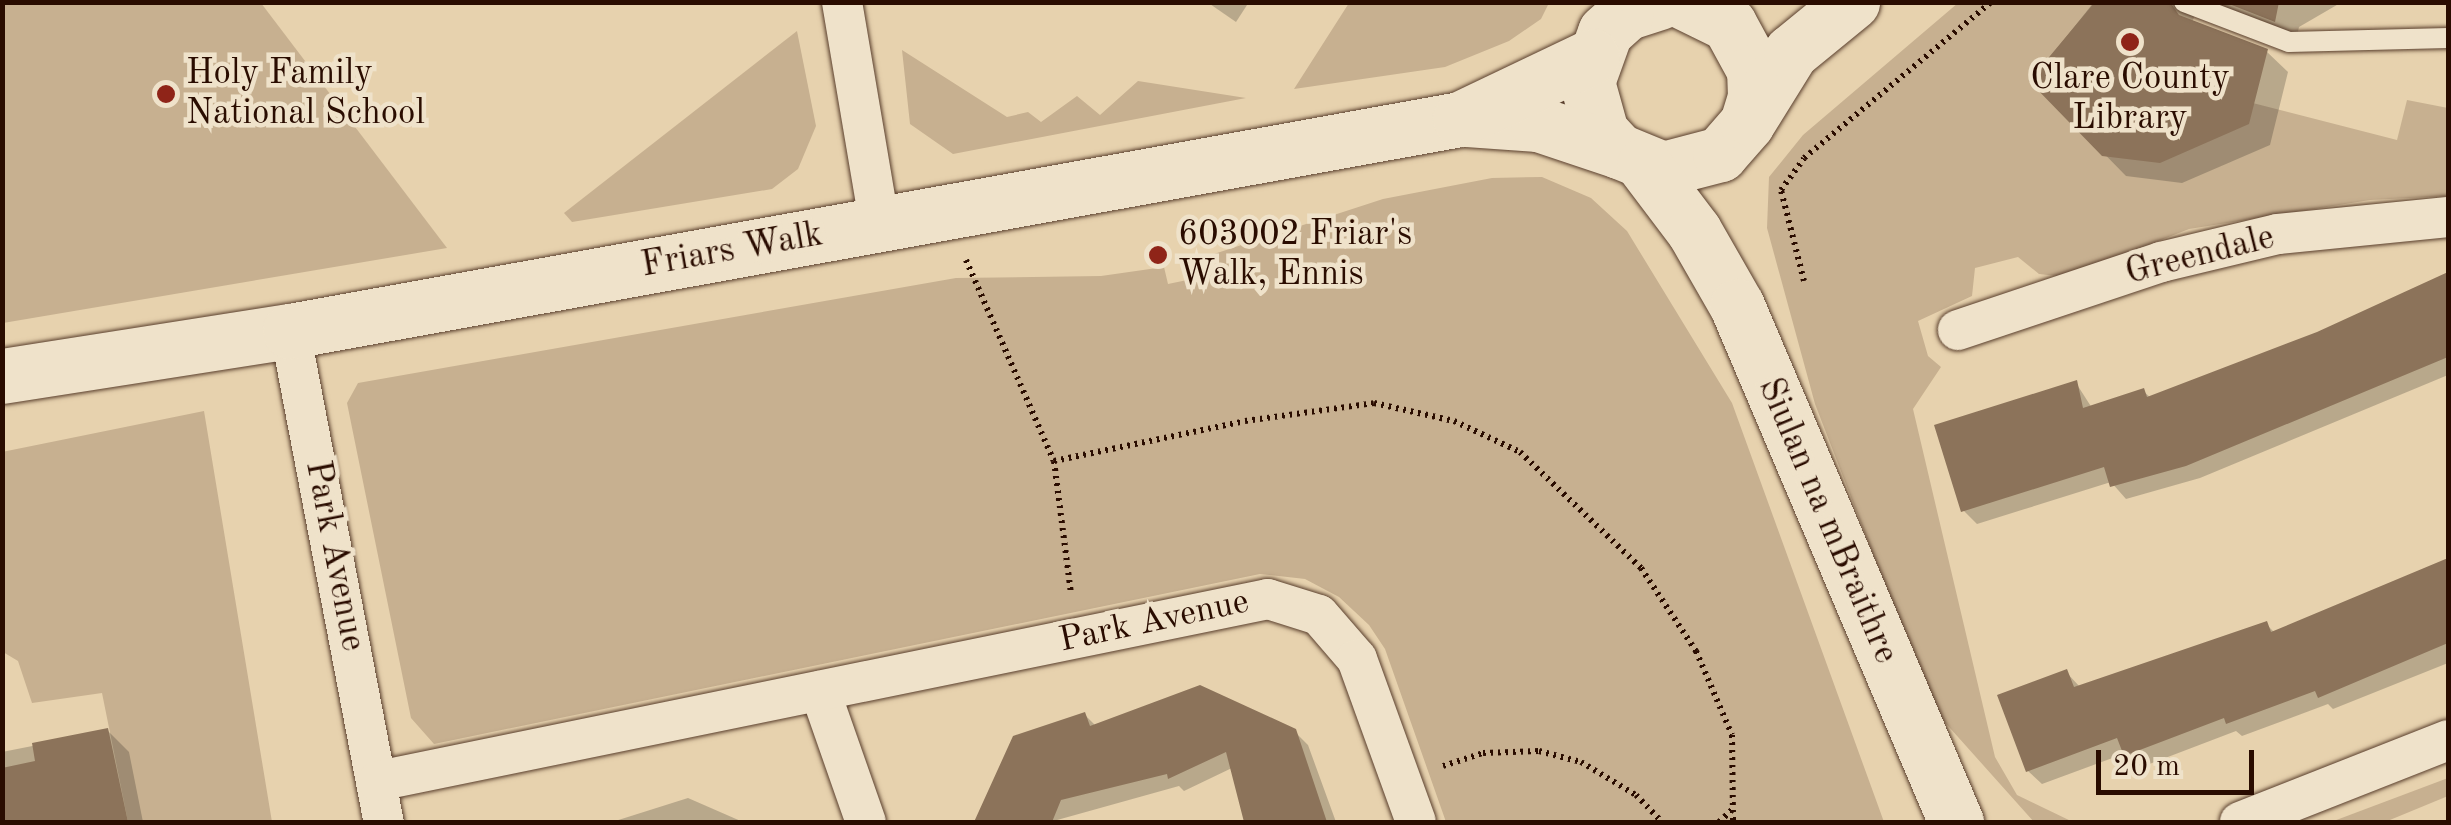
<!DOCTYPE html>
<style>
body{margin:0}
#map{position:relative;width:2451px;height:825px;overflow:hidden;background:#e7d2ae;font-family:"Old Standard TT",serif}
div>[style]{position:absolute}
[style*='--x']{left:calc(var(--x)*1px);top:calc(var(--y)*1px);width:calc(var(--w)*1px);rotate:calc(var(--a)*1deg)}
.green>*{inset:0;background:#c7b090}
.shadow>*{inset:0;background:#0003}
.building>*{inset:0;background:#8c735a}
.path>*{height:6px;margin-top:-3px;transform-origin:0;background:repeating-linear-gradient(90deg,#2a0c00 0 2.5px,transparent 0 7.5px)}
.roads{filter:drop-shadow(0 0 2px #593e2c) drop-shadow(0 0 2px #593e2c)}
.lane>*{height:20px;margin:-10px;padding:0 10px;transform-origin:10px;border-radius:10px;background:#efe2ca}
.street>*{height:40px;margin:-20px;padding:0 20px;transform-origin:20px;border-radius:20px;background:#efe2ca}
.secondary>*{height:55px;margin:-27.5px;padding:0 27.5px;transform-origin:27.5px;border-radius:27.5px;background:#efe2ca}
.dots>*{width:28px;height:28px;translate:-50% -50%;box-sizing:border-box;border:5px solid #efe2ca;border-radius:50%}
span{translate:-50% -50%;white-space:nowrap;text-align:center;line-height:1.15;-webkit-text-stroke:9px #efe2ca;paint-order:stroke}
.poi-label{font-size:35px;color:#2a0c00}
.left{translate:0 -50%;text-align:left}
.street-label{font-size:35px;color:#2a0c00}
.frame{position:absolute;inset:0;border:5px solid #2a0c00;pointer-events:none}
.scale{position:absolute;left:2096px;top:750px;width:158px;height:45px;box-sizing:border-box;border:5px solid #2a0c00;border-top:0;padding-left:12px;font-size:30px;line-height:35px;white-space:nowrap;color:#2a0c00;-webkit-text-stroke:8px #efe2ca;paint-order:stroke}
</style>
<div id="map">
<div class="green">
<i style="clip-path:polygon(3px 2px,261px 3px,447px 248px,3px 323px)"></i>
<i style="clip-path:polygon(1349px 3px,1349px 2px,1549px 3px,1541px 19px,1509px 41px,1445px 67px,1294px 89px)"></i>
<i style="clip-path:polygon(1958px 3px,2115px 3px,2190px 87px,2397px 140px,2407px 100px,2448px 108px,2448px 196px,2370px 200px,2189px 229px,2066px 277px,2039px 274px,2018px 257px,1975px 268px,1972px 296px,1918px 321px,1928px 356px,1941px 367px,1913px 409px,1995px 757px,2017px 795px,2073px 822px,2034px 822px,1933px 709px,1815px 404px,1767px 228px,1769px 177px,1803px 135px)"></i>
<i style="clip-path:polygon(797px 31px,816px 126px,798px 169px,772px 189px,572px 222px,564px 213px)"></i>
<i style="clip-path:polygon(902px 50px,1007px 117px,1028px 112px,1041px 122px,1077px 96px,1100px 115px,1138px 81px,1246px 98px,953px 154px,910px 124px)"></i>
<i style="clip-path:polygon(1542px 177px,1591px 198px,1627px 231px,1732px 403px,1884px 822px,1446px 822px,1385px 649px,1369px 625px,1339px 597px,1305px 579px,1260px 574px,434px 744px,411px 718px,347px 403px,358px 383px,956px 278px,1101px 276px,1164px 267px,1168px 284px,1216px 274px,1214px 254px,1383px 199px,1492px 178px)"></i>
<i style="clip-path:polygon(204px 411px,272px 822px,128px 822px,102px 693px,32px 703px,18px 661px,3px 652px,2px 452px)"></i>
<i style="clip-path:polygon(2448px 778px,2448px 796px,2385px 822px,2331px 822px)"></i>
</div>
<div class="shadow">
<i style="clip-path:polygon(1207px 2px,1249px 2px,1236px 22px)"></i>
<i style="clip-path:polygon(2094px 2px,2342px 2px,2299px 27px,2296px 41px,2197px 11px,2192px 22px,2266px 51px,2288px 72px,2270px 145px,2182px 183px,2126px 176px,2032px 80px)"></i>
<i style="clip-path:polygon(2448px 275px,2448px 375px,2200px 478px,2126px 499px,2111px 482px,1977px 524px,1963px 510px,2076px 383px,2092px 408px,2143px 391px,2151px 398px,2318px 334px)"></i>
<i style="clip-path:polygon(2448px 560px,2448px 663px,2333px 709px,2328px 704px,2242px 736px,2236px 731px,2139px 768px,2126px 753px,2042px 784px,2028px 771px,2066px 672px,2080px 687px,2266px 624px,2275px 633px)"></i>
<i style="clip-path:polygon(1085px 715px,1096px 726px,1294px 731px,1308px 745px,1336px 822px,1251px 822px,1234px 767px,1184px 791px,1179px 786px,1050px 822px,977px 822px,1015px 738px)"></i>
<i style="clip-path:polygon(108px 731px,129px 752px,143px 822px,2px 822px,2px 752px)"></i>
<i style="clip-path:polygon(688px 798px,743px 822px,612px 822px)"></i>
</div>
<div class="building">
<i style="clip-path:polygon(2095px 2px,2170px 2px,2179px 15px,2268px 49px,2249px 124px,2160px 163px,2102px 156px,2029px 81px)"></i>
<i style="clip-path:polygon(2224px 2px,2279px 2px,2275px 22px)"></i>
<i style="clip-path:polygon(2448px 272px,2448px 357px,2186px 466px,2110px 487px,2104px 467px,1961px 512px,1934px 425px,2077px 380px,2083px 408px,2144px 388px,2147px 397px,2317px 332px)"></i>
<i style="clip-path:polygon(2448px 558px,2448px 643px,2318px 698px,2315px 691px,2226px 724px,2224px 718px,2124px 756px,2117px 738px,2026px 772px,1997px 695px,2067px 669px,2074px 687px,2267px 621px,2271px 632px)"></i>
<i style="clip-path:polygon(1200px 685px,1296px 729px,1327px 822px,1244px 822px,1226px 752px,1168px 779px,1167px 774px,1061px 800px,1052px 822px,974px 822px,1013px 736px,1085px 712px,1090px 726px)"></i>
<i style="clip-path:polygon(108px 728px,128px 822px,2px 822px,2px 768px,35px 761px,32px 743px)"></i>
</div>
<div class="path">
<i style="--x:966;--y:260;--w:219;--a:66.4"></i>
<i style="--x:1054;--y:461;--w:133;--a:82.7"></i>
<i style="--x:1804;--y:281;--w:94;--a:-104.2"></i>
<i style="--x:1781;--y:190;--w:39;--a:-54"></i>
<i style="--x:1804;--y:158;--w:244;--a:-39.8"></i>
<i style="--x:1054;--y:461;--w:195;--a:-11.8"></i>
<i style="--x:1245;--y:421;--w:130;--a:-7.9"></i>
<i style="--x:1374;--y:403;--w:82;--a:12.7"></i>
<i style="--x:1454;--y:421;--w:73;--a:25.2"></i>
<i style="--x:1520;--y:452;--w:168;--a:43.8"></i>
<i style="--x:1641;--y:568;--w:100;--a:56.5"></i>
<i style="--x:1696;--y:651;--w:91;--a:66.8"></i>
<i style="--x:1732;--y:735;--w:87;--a:89.3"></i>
<i style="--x:1443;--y:766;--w:42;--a:-18"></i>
<i style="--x:1483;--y:753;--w:56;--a:-2"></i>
<i style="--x:1539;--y:751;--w:43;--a:14.7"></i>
<i style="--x:1581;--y:762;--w:64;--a:31"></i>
<i style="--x:1636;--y:795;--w:37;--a:46"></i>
<i style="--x:1719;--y:822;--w:19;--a:-43"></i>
</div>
<div class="roads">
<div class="lane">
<i style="--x:2184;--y:2;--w:112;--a:20.9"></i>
<i style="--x:2289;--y:42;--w:159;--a:-1.4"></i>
</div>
<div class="street">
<i style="--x:842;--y:2;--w:227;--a:80.4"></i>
<i style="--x:1958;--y:330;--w:214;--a:-18.5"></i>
<i style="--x:2161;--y:262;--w:120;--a:-13.5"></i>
<i style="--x:2278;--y:234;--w:171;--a:-5.7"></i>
<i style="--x:290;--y:331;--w:500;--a:79.2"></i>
<i style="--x:820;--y:691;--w:139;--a:70.7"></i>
<i style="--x:378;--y:781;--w:908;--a:-11.56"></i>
<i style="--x:1268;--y:599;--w:53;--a:17.4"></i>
<i style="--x:1319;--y:615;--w:58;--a:49.2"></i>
<i style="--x:1357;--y:659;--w:173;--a:70.1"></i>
<i style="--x:2240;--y:822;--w:224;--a:-21.5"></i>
</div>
<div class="secondary">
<i style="--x:1659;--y:2;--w:35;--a:162"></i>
<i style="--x:1626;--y:13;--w:28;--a:138"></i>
<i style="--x:1605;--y:32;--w:53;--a:109.8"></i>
<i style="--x:1587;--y:82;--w:52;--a:74.4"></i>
<i style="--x:1601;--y:132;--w:26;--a:47"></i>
<i style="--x:1619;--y:151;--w:48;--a:22.2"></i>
<i style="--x:1663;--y:169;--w:59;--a:-14.7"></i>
<i style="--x:1720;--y:154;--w:41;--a:-48.9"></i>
<i style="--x:1747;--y:123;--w:27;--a:-73"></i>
<i style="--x:1755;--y:97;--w:27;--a:-92"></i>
<i style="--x:1754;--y:70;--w:52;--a:-118.5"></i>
<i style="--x:1729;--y:24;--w:50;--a:-153.9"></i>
<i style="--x:1750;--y:118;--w:78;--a:-58.2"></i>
<i style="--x:1791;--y:52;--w:79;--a:-39.3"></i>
<i style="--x:1467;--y:119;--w:71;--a:4"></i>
<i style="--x:1538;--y:124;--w:85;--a:18.4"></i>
<i style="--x:1644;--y:165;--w:83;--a:52.9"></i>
<i style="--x:1694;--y:231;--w:86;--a:60.2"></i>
<i style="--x:1737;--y:306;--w:561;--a:67"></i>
<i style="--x:2;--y:376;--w:291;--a:-8.9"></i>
<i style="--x:290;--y:331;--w:1189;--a:-10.27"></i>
<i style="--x:1460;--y:119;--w:146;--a:-25.5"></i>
</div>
</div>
<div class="dots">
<i style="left:2130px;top:42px;background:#8f2418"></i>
<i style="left:166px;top:94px;background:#8f2418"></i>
<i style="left:1158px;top:255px;background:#8f2418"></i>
</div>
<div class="poi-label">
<span class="left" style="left:186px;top:94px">Holy Family<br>National School</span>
<span style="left:2130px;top:99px">Clare County<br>Library</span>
<span class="left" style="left:1178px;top:255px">603002 Friar's<br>Walk, Ennis</span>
</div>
<div class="street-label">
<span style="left:732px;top:251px;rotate:-10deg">Friars Walk</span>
<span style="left:2200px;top:256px;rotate:-14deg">Greendale</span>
<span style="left:1827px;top:521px;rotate:67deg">Siulan na mBraithre</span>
<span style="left:334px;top:556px;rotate:79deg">Park Avenue</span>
<span style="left:1154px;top:622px;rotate:-12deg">Park Avenue</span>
</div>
<div class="frame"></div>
<div class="scale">20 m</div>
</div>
